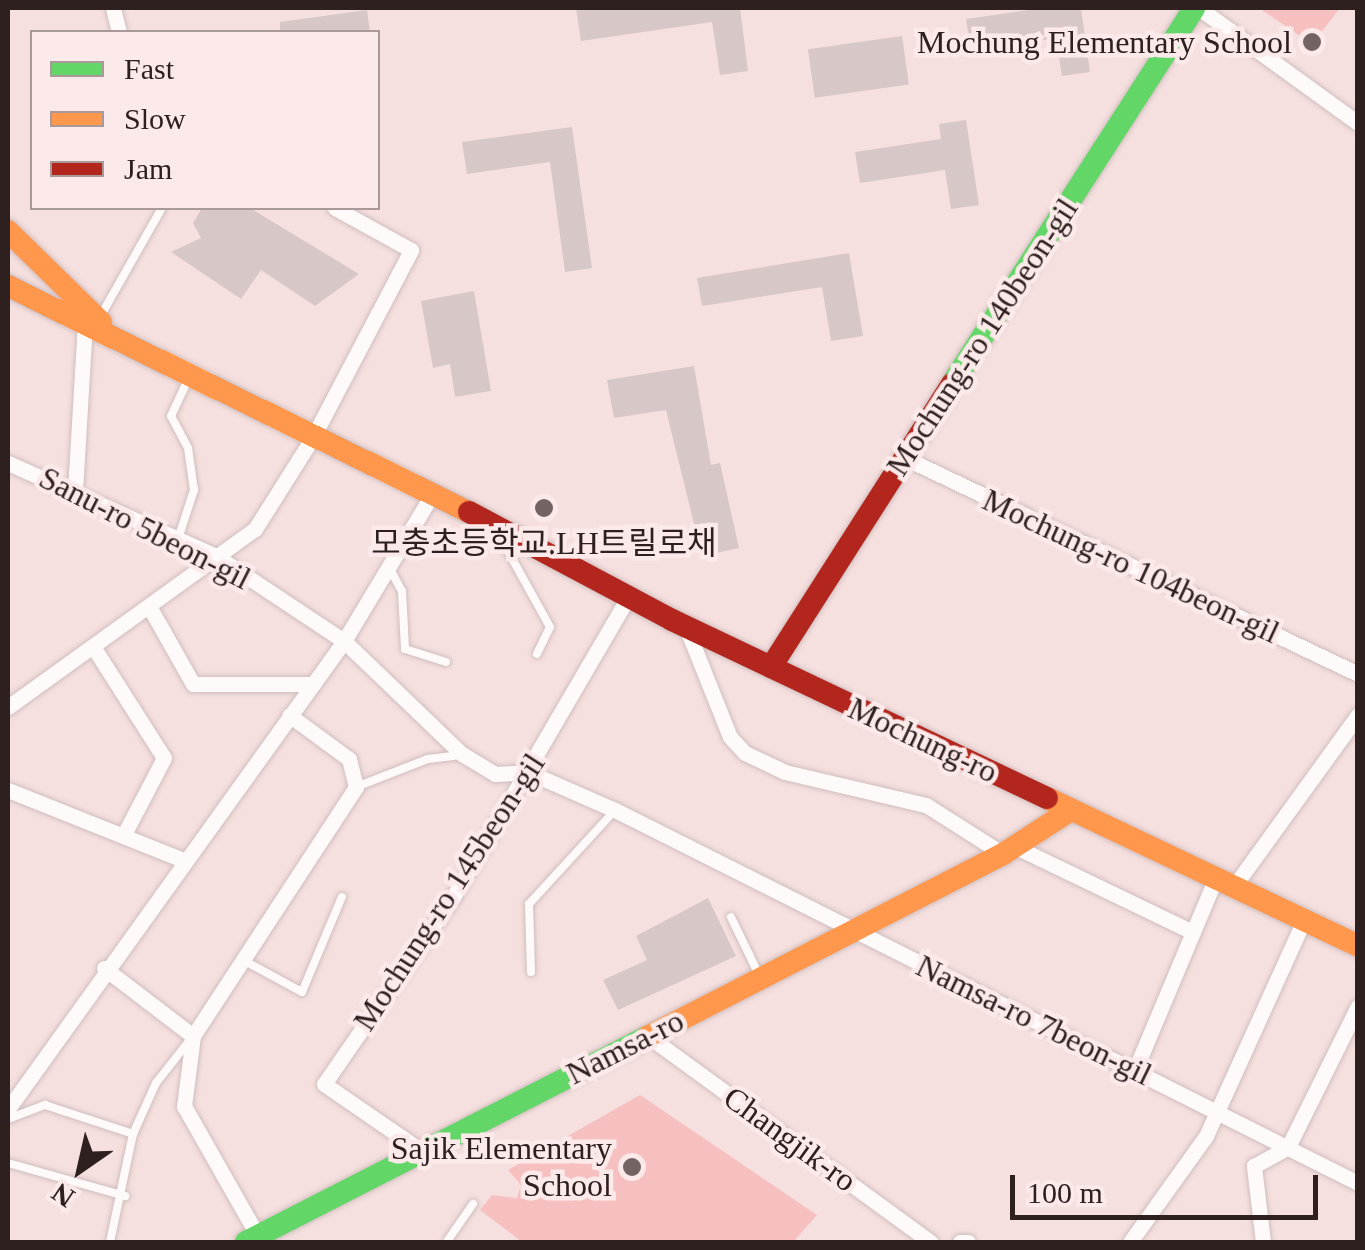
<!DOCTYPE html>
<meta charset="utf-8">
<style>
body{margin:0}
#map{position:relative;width:1365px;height:1250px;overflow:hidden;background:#f5dfdf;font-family:"Times New Roman","Noto Sans KR",serif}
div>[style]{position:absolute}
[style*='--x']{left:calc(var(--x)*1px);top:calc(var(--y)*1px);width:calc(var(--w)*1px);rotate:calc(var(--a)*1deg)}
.green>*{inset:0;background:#f7c0c0}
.building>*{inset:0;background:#d8c7c7;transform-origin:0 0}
.roads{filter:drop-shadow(0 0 2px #d0bebe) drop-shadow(0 0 2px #d0bebe)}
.lane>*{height:8px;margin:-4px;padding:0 4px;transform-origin:4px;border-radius:4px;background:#fefafa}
.street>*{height:15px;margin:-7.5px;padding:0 7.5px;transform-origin:7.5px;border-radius:7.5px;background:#fefafa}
.fast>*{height:22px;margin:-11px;padding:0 11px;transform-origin:11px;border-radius:11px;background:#63d668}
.slow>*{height:22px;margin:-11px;padding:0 11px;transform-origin:11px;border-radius:11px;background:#ff974d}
.jam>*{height:22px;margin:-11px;padding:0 11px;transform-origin:11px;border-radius:11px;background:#b3261e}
.dots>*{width:28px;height:28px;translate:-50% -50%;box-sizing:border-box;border:5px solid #fbeae9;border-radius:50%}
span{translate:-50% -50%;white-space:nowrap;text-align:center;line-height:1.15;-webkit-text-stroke:9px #fbeae9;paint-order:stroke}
.poi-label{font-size:32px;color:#2f2020}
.right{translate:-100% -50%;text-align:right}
.street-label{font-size:32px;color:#2f2020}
.frame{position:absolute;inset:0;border:10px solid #2f2020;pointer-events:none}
.legend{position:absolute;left:30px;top:30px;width:350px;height:180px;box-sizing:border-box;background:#fbeae9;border:2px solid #a99999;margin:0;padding:12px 18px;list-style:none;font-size:30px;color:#2f2020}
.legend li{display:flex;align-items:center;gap:20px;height:50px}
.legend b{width:50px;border:2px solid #a99999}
.north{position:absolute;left:30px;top:1120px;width:100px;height:100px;-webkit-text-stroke:8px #fbeae9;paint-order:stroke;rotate:214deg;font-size:28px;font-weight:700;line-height:40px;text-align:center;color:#2f2020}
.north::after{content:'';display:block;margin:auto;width:35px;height:45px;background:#2f2020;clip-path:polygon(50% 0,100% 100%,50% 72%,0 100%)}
.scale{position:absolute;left:1010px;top:1175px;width:308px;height:45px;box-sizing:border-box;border:5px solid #2f2020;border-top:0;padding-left:12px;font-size:30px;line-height:35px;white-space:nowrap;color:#2f2020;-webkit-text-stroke:8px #fbeae9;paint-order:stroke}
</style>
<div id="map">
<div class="green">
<i style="clip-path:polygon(1259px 8px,1340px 8px,1312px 44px)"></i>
<i style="clip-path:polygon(640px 1095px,817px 1215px,793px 1242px,522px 1242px,480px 1210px,492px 1195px,517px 1198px,521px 1185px,508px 1170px)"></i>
</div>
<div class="building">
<i style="clip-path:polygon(576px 8px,740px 8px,748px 71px,720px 75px,712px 22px,581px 41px)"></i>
<i style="clip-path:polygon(1043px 8px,1081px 8px,1090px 72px,1062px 76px,1056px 38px,971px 50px,966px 19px)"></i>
<i style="clip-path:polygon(367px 10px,370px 32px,280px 32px,280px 22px)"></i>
<i style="left:902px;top:36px;width:49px;height:95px;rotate:82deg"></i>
<i style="clip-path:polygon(966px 120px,979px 205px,951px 209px,945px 170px,860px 183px,855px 152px,941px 139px,939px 124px)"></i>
<i style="clip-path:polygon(572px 127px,592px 268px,565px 272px,550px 162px,467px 174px,462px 142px)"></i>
<i style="clip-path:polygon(202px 208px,250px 208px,359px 274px,315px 306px,261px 270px,241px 299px,171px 252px,201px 238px,193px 223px)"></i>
<i style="clip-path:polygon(849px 253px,863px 336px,831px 341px,822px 287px,702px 306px,697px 278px)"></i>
<i style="clip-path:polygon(474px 291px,491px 391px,455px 397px,450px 364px,433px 368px,421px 301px)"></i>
<i style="clip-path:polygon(694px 366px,711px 465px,720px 463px,739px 548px,702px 556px,666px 410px,614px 418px,607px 380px)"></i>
<i style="clip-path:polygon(708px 898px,736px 956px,618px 1010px,603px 980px,647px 960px,636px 936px)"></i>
</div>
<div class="roads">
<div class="lane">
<i style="--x:100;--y:317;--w:125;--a:-60.4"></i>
<i style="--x:499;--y:535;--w:105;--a:61"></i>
<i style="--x:550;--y:627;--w:30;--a:116"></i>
<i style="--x:178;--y:539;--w:52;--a:-71.9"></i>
<i style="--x:194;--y:490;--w:42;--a:-98.1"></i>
<i style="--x:188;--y:448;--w:36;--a:-118"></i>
<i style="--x:171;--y:416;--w:40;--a:-65"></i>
<i style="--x:389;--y:567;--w:27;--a:62"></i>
<i style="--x:402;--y:591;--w:58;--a:87"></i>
<i style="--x:405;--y:649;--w:43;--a:17.6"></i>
<i style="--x:356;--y:787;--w:77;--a:-21.3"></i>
<i style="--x:428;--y:759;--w:33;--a:-7"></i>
<i style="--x:731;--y:917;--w:67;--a:64.2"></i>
<i style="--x:243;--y:960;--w:67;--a:28.5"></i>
<i style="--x:302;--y:992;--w:103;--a:-67.2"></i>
<i style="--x:531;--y:972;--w:68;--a:-91.7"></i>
<i style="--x:529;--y:904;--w:127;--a:-47.5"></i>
<i style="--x:8;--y:1119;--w:40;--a:-21"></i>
<i style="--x:45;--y:1105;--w:93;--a:18.2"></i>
<i style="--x:8;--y:1163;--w:122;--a:15.8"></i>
<i style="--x:448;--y:1240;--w:44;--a:-55.2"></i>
<i style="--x:110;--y:1242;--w:110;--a:-78"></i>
<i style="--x:133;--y:1134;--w:56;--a:-65.7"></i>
<i style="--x:156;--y:1083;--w:53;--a:-51.8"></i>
</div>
<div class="street">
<i style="--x:113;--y:8;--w:25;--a:76"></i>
<i style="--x:1199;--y:8;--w:196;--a:35.9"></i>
<i style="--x:905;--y:458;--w:502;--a:25.49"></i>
<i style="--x:8;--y:463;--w:228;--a:24.1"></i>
<i style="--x:216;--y:556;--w:154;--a:33.6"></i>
<i style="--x:344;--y:641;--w:163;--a:43.8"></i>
<i style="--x:462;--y:754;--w:39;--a:31"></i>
<i style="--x:495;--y:774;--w:33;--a:-3"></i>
<i style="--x:528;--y:772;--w:95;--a:23.6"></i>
<i style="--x:615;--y:810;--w:831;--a:26.66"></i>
<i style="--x:75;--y:491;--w:168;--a:-86.6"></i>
<i style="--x:150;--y:608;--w:87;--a:60.5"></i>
<i style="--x:193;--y:684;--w:120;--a:0"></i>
<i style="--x:686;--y:627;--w:118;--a:68.2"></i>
<i style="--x:730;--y:737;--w:22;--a:47"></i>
<i style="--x:745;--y:753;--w:44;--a:25.4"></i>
<i style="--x:785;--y:772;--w:145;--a:13.2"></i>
<i style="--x:926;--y:805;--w:91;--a:32.5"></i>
<i style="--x:94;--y:648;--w:130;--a:57.5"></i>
<i style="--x:164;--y:758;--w:88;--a:117.7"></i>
<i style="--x:8;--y:707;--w:304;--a:-35.8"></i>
<i style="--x:255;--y:529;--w:109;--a:-57.8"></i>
<i style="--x:313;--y:437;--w:211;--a:-62.3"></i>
<i style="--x:411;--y:250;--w:87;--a:-151.1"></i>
<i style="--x:8;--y:790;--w:188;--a:21.8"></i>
<i style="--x:1016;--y:847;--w:196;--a:25.7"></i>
<i style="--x:1232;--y:889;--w:215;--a:-54.1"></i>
<i style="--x:104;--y:968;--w:112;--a:37.4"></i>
<i style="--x:193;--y:1036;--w:71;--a:97.3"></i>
<i style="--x:184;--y:1106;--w:150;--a:60.4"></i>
<i style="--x:193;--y:1036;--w:298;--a:-56.8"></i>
<i style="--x:356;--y:787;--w:29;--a:-104"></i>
<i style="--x:349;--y:759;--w:74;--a:-143.7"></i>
<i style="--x:648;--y:1036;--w:350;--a:36.1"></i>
<i style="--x:1135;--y:1070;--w:206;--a:-67.2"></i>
<i style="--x:8;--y:1109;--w:576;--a:-54.32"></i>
<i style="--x:344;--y:641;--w:173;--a:-59"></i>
<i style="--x:420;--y:1150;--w:116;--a:-145.5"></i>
<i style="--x:324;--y:1084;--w:227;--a:-55.4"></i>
<i style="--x:453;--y:897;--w:347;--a:-59.7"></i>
<i style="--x:960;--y:1242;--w:8;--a:0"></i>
<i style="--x:1130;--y:1242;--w:130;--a:-54.4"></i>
<i style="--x:1206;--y:1136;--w:235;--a:-65.6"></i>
<i style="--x:1263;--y:1242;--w:77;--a:-96.8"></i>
<i style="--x:1254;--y:1166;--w:39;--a:-29"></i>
<i style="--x:1288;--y:1147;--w:157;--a:-63.6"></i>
</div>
<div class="fast">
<i style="--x:952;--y:384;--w:447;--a:-57.2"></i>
<i style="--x:246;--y:1242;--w:450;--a:-27.1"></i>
</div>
<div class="slow">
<i style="--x:8;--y:231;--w:130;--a:44.4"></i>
<i style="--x:8;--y:286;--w:513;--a:26.12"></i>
<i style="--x:1047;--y:798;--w:344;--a:25.4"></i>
<i style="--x:647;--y:1037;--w:400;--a:-27.2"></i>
<i style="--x:1003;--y:854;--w:81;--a:-32.9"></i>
</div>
<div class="jam">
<i style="--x:469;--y:512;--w:230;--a:28"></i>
<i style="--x:672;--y:620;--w:415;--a:25.4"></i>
<i style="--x:771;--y:667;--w:336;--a:-57.4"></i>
</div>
</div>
<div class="dots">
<i style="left:1312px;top:42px;background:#746363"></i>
<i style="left:544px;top:508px;background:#746363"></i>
<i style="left:632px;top:1167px;background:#746363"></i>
</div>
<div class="poi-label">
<span class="right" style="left:1292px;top:42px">Mochung Elementary School</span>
<span style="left:544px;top:543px">모충초등학교.LH트릴로채</span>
<span class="right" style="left:612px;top:1167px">Sajik Elementary<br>School</span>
</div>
<div class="street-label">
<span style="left:982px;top:337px;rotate:-57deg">Mochung-ro 140beon-gil</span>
<span style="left:145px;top:528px;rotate:27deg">Sanu-ro 5beon-gil</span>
<span style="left:1131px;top:566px;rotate:25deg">Mochung-ro 104beon-gil</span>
<span style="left:923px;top:740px;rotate:25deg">Mochung-ro</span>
<span style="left:449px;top:892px;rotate:-57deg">Mochung-ro 145beon-gil</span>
<span style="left:1034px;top:1020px;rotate:26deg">Namsa-ro 7beon-gil</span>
<span style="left:625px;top:1047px;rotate:-27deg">Namsa-ro</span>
<span style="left:790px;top:1139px;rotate:36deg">Changjik-ro</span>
</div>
<div class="frame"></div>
<ul class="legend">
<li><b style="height:12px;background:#63d668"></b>Fast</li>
<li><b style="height:12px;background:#ff974d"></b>Slow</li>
<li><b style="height:12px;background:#b3261e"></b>Jam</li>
</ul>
<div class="north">N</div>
<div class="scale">100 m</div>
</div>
